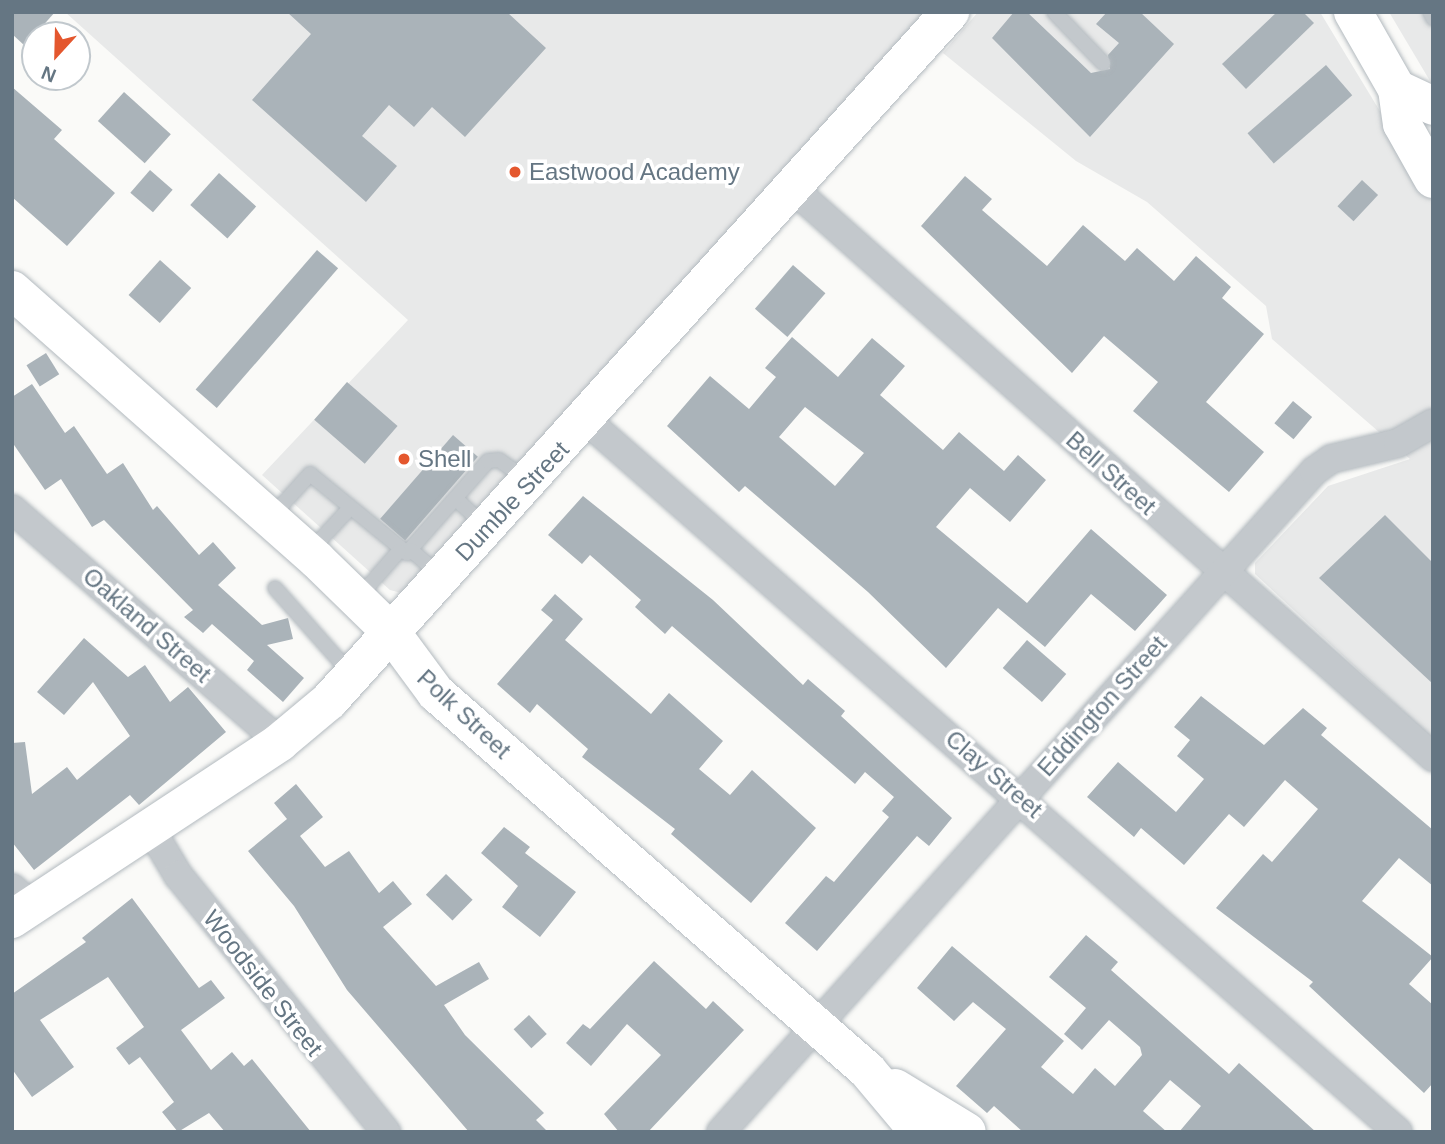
<!DOCTYPE html>
<style>
body{margin:0}
#map{position:relative;width:1445px;height:1144px;overflow:hidden;background:#fafaf8;font-family:Helvetica,sans-serif}
div>[style]{position:absolute}
[style*='--x']{left:calc(var(--x)*1px);top:calc(var(--y)*1px);width:calc(var(--w)*1px);rotate:calc(var(--a)*1deg)}
.built>*{inset:0;background:#e8e9e9}
.building>*{inset:0;background:#aab3b9;transform-origin:0 0}
.roads{filter:drop-shadow(0 0 2px #b3babf) drop-shadow(0 0 2px #b3babf)}
.lane>*{height:14px;margin:-7px;padding:0 7px;transform-origin:7px;border-radius:7px;background:#c3c8cc}
.street>*{height:28px;margin:-14px;padding:0 14px;transform-origin:14px;border-radius:14px;background:#c3c8cc}
.secondary>*{height:38px;margin:-19px;padding:0 19px;transform-origin:19px;border-radius:19px;background:#fff}
.dots>*{width:19px;height:19px;translate:-50% -50%;box-sizing:border-box;border:4px solid #fff;border-radius:50%}
span{translate:-50% -50%;white-space:nowrap;text-align:center;line-height:1.15;-webkit-text-stroke:7px #fff;paint-order:stroke}
.poi-label{font-size:24px;color:#657683}
.left{translate:0 -50%;text-align:left}
.street-label{font-size:24px;color:#657683}
.frame{position:absolute;inset:0;border:14px solid #657683;pointer-events:none}
.north{position:absolute;left:21px;top:21px;width:70px;height:70px;box-sizing:border-box;background:#fff;border:2px solid #c1c8cd;border-radius:50%;rotate:202deg;font-size:19px;font-weight:700;line-height:28px;text-align:center;color:#657683}
.north::after{content:'';display:block;margin:auto;width:24px;height:32px;background:#e4572e;clip-path:polygon(50% 0,100% 100%,50% 72%,0 100%)}
</style>
<div id="map">
<div class="built">
<i style="clip-path:polygon(65px 12px,931px 12px,405px 594px,390px 590px,262px 475px,408px 320px)"></i>
<i style="clip-path:polygon(978px 12px,1320px 12px,1433px 199px,1433px 739px,1255px 574px,1255px 563px,1328px 486px,1410px 459px,1272px 339px,1266px 306px,1147px 202px,1076px 161px,943px 53px)"></i>
<i style="clip-path:polygon(1389px 12px,1433px 12px,1433px 86px)"></i>
</div>
<div class="building">
<i style="clip-path:polygon(12px 12px,55px 12px,25px 46px,12px 34px)"></i>
<i style="clip-path:polygon(287px 12px,507px 12px,546px 48px,465px 137px,432px 107px,414px 127px,389px 105px,362px 136px,397px 166px,366px 202px,252px 100px,311px 34px)"></i>
<i style="clip-path:polygon(1014px 12px,1027px 12px,1091px 73px,1110px 69px,1108px 55px,1119px 43px,1096px 24px,1107px 12px,1140px 12px,1174px 44px,1090px 137px,992px 38px)"></i>
<i style="clip-path:polygon(1277px 12px,1303px 12px,1314px 23px,1246px 89px,1222px 64px)"></i>
<i style="left:1326px;top:65px;width:40px;height:104px;rotate:49deg"></i>
<i style="clip-path:polygon(12px 87px,62px 130px,54px 139px,115px 193px,67px 246px,12px 197px)"></i>
<i style="left:124px;top:92px;width:63px;height:39px;rotate:42deg"></i>
<i style="left:150px;top:170px;width:30px;height:30px;rotate:41deg"></i>
<i style="left:219px;top:173px;width:50px;height:43px;rotate:42deg"></i>
<i style="clip-path:polygon(965px 176px,992px 199px,982px 210px,1047px 266px,1083px 225px,1125px 261px,1137px 248px,1174px 281px,1196px 256px,1231px 287px,1222px 298px,1264px 334px,1206px 402px,1264px 452px,1229px 492px,1133px 411px,1158px 382px,1104px 336px,1072px 373px,921px 226px)"></i>
<i style="left:1362px;top:180px;width:22px;height:36px;rotate:43deg"></i>
<i style="left:317px;top:250px;width:28px;height:185px;rotate:41deg"></i>
<i style="left:160px;top:260px;width:42px;height:47px;rotate:42deg"></i>
<i style="left:793px;top:265px;width:43px;height:58px;rotate:41deg"></i>
<i style="clip-path:polygon(evenodd,792px 337px,838px 377px,872px 338px,905px 366px,880px 395px,943px 450px,959px 432px,1004px 471px,1018px 455px,1046px 480px,1010px 522px,970px 488px,936px 527px,1027px 603px,1091px 529px,1167px 595px,1135px 631px,1091px 594px,1045px 647px,998px 608px,946px 668px,868px 592px,745px 486px,739px 492px,667px 426px,710px 376px,749px 409px,776px 377px,765px 368px,792px 337px,805px 407px,864px 453px,835px 486px,779px 437px,805px 407px)"></i>
<i style="left:46px;top:353px;width:25px;height:23px;rotate:58deg"></i>
<i style="left:347px;top:382px;width:67px;height:50px;rotate:41deg"></i>
<i style="clip-path:polygon(32px 384px,65px 433px,74px 426px,107px 474px,123px 463px,153px 510px,157px 506px,199px 555px,213px 542px,236px 568px,218px 585px,262px 625px,288px 618px,293px 639px,267px 645px,304px 678px,283px 702px,247px 670px,254px 661px,212px 624px,203px 633px,184px 617px,193px 610px,104px 520px,92px 527px,61px 479px,45px 490px,12px 442px,12px 397px)"></i>
<i style="left:1293px;top:401px;width:25px;height:29px;rotate:40deg"></i>
<i style="left:453px;top:435px;width:33px;height:111px;rotate:41deg"></i>
<i style="clip-path:polygon(583px 496px,713px 600px,803px 685px,808px 679px,845px 711px,841px 716px,952px 818px,929px 846px,917px 836px,817px 951px,785px 923px,826px 876px,834px 882px,889px 817px,882px 811px,894px 797px,865px 772px,855px 784px,672px 626px,665px 634px,635px 607px,641px 600px,590px 555px,582px 564px,548px 535px)"></i>
<i style="clip-path:polygon(1385px 515px,1433px 563px,1433px 684px,1319px 578px)"></i>
<i style="clip-path:polygon(555px 594px,583px 619px,565px 640px,651px 714px,669px 693px,723px 741px,699px 769px,730px 795px,752px 770px,816px 828px,751px 903px,671px 834px,675px 829px,582px 757px,588px 749px,537px 704px,530px 713px,497px 684px,553px 620px,541px 610px)"></i>
<i style="clip-path:polygon(84px 638px,128px 677px,145px 665px,170px 702px,188px 687px,226px 732px,139px 805px,130px 795px,34px 870px,12px 842px,12px 743px,25px 742px,32px 794px,67px 767px,77px 780px,130px 736px,93px 682px,64px 715px,37px 692px)"></i>
<i style="left:1027px;top:640px;width:52px;height:37px;rotate:41deg"></i>
<i style="clip-path:polygon(1201px 696px,1264px 745px,1303px 708px,1327px 728px,1321px 735px,1433px 830px,1433px 886px,1399px 858px,1362px 901px,1433px 957px,1409px 984px,1433px 1005px,1433px 1083px,1424px 1093px,1309px 986px,1313px 982px,1216px 908px,1263px 854px,1272px 862px,1318px 809px,1285px 780px,1244px 827px,1229px 814px,1184px 865px,1141px 828px,1134px 837px,1087px 797px,1118px 762px,1176px 812px,1204px 779px,1177px 756px,1190px 740px,1174px 727px)"></i>
<i style="clip-path:polygon(296px 784px,323px 817px,300px 836px,325px 867px,349px 851px,379px 893px,393px 881px,412px 904px,383px 927px,436px 986px,479px 962px,489px 979px,444px 1005px,465px 1035px,544px 1113px,536px 1120px,548px 1132px,469px 1132px,347px 990px,294px 906px,248px 851px,287px 819px,274px 803px)"></i>
<i style="clip-path:polygon(504px 827px,530px 847px,525px 853px,576px 892px,540px 937px,502px 907px,518px 886px,481px 853px)"></i>
<i style="left:446px;top:874px;width:37px;height:29px;rotate:44deg"></i>
<i style="clip-path:polygon(132px 898px,199px 988px,211px 980px,225px 998px,181px 1030px,211px 1070px,232px 1052px,244px 1066px,252px 1059px,311px 1132px,225px 1132px,209px 1113px,178px 1132px,162px 1112px,174px 1102px,140px 1057px,129px 1065px,116px 1048px,144px 1027px,108px 977px,40px 1020px,74px 1067px,32px 1097px,12px 1069px,12px 994px,86px 942px,82px 938px)"></i>
<i style="clip-path:polygon(1086px 935px,1118px 962px,1111px 970px,1229px 1074px,1239px 1063px,1316px 1132px,1179px 1132px,1201px 1106px,1170px 1080px,1143px 1111px,1167px 1132px,1023px 1132px,994px 1106px,987px 1113px,956px 1086px,1006px 1029px,973px 1002px,954px 1021px,917px 988px,952px 946px,1064px 1041px,1041px 1067px,1073px 1094px,1095px 1068px,1115px 1086px,1142px 1055px,1140px 1047px,1109px 1020px,1082px 1050px,1064px 1034px,1086px 1008px,1049px 977px)"></i>
<i style="clip-path:polygon(654px 961px,706px 1009px,713px 1001px,744px 1030px,648px 1132px,619px 1132px,604px 1114px,661px 1055px,627px 1024px,591px 1066px,566px 1043px,583px 1024px,590px 1029px)"></i>
<i style="left:529px;top:1015px;width:26px;height:21px;rotate:47deg"></i>
</div>
<div class="roads">
<div class="lane">
<i style="--x:1054;--y:12;--w:71;--a:46.1"></i>
<i style="--x:1430;--y:12;--w:7;--a:63"></i>
<i style="--x:456;--y:499;--w:41;--a:43"></i>
<i style="--x:272;--y:516;--w:57;--a:-47.9"></i>
<i style="--x:310;--y:474;--w:125;--a:39.2"></i>
<i style="--x:407;--y:553;--w:123;--a:-48.6"></i>
<i style="--x:488;--y:461;--w:11;--a:-5"></i>
<i style="--x:499;--y:460;--w:33;--a:35"></i>
<i style="--x:411;--y:550;--w:40;--a:41"></i>
<i style="--x:310;--y:551;--w:59;--a:-47.1"></i>
<i style="--x:275;--y:588;--w:115;--a:48.5"></i>
<i style="--x:358;--y:598;--w:62;--a:-48.9"></i>
</div>
<div class="street">
<i style="--x:791;--y:187;--w:859;--a:41.6"></i>
<i style="--x:586;--y:420;--w:1080;--a:41.25"></i>
<i style="--x:12;--y:509;--w:355;--a:41"></i>
<i style="--x:150;--y:828;--w:55;--a:59.2"></i>
<i style="--x:178;--y:875;--w:331;--a:51"></i>
<i style="--x:12;--y:888;--w:27;--a:42"></i>
<i style="--x:721;--y:1132;--w:888;--a:-48.1"></i>
<i style="--x:1314;--y:471;--w:21;--a:-35"></i>
<i style="--x:1331;--y:459;--w:69;--a:-13.4"></i>
<i style="--x:1398;--y:443;--w:40;--a:-29.7"></i>
</div>
<div class="secondary">
<i style="--x:1353;--y:12;--w:89;--a:60.3"></i>
<i style="--x:1397;--y:89;--w:35;--a:82"></i>
<i style="--x:1402;--y:124;--w:63;--a:60.6"></i>
<i style="--x:1397;--y:89;--w:40;--a:25"></i>
<i style="--x:12;--y:290;--w:407;--a:41.5"></i>
<i style="--x:317;--y:560;--w:103;--a:44.2"></i>
<i style="--x:391;--y:632;--w:76;--a:53.6"></i>
<i style="--x:436;--y:693;--w:573;--a:41.18"></i>
<i style="--x:867;--y:1070;--w:81;--a:50"></i>
<i style="--x:12;--y:919;--w:321;--a:-33.4"></i>
<i style="--x:280;--y:742;--w:64;--a:-39.9"></i>
<i style="--x:329;--y:701;--w:928;--a:-47.97"></i>
<i style="--x:895;--y:1088;--w:84;--a:31.4"></i>
</div>
</div>
<div class="dots">
<i style="left:515px;top:172px;background:#e4572e"></i>
<i style="left:404px;top:459px;background:#e4572e"></i>
</div>
<div class="poi-label">
<span class="left" style="left:529px;top:172px">Eastwood Academy</span>
<span class="left" style="left:418px;top:459px">Shell</span>
</div>
<div class="street-label">
<span style="left:1111px;top:473px;rotate:42deg">Bell Street</span>
<span style="left:512px;top:501px;rotate:-47deg">Dumble Street</span>
<span style="left:147px;top:625px;rotate:41deg">Oakland Street</span>
<span style="left:1102px;top:706px;rotate:-48deg">Eddington Street</span>
<span style="left:464px;top:714px;rotate:43deg">Polk Street</span>
<span style="left:994px;top:774px;rotate:41deg">Clay Street</span>
<span style="left:263px;top:983px;rotate:52deg">Woodside Street</span>
</div>
<div class="frame"></div>
<div class="north">N</div>
</div>
